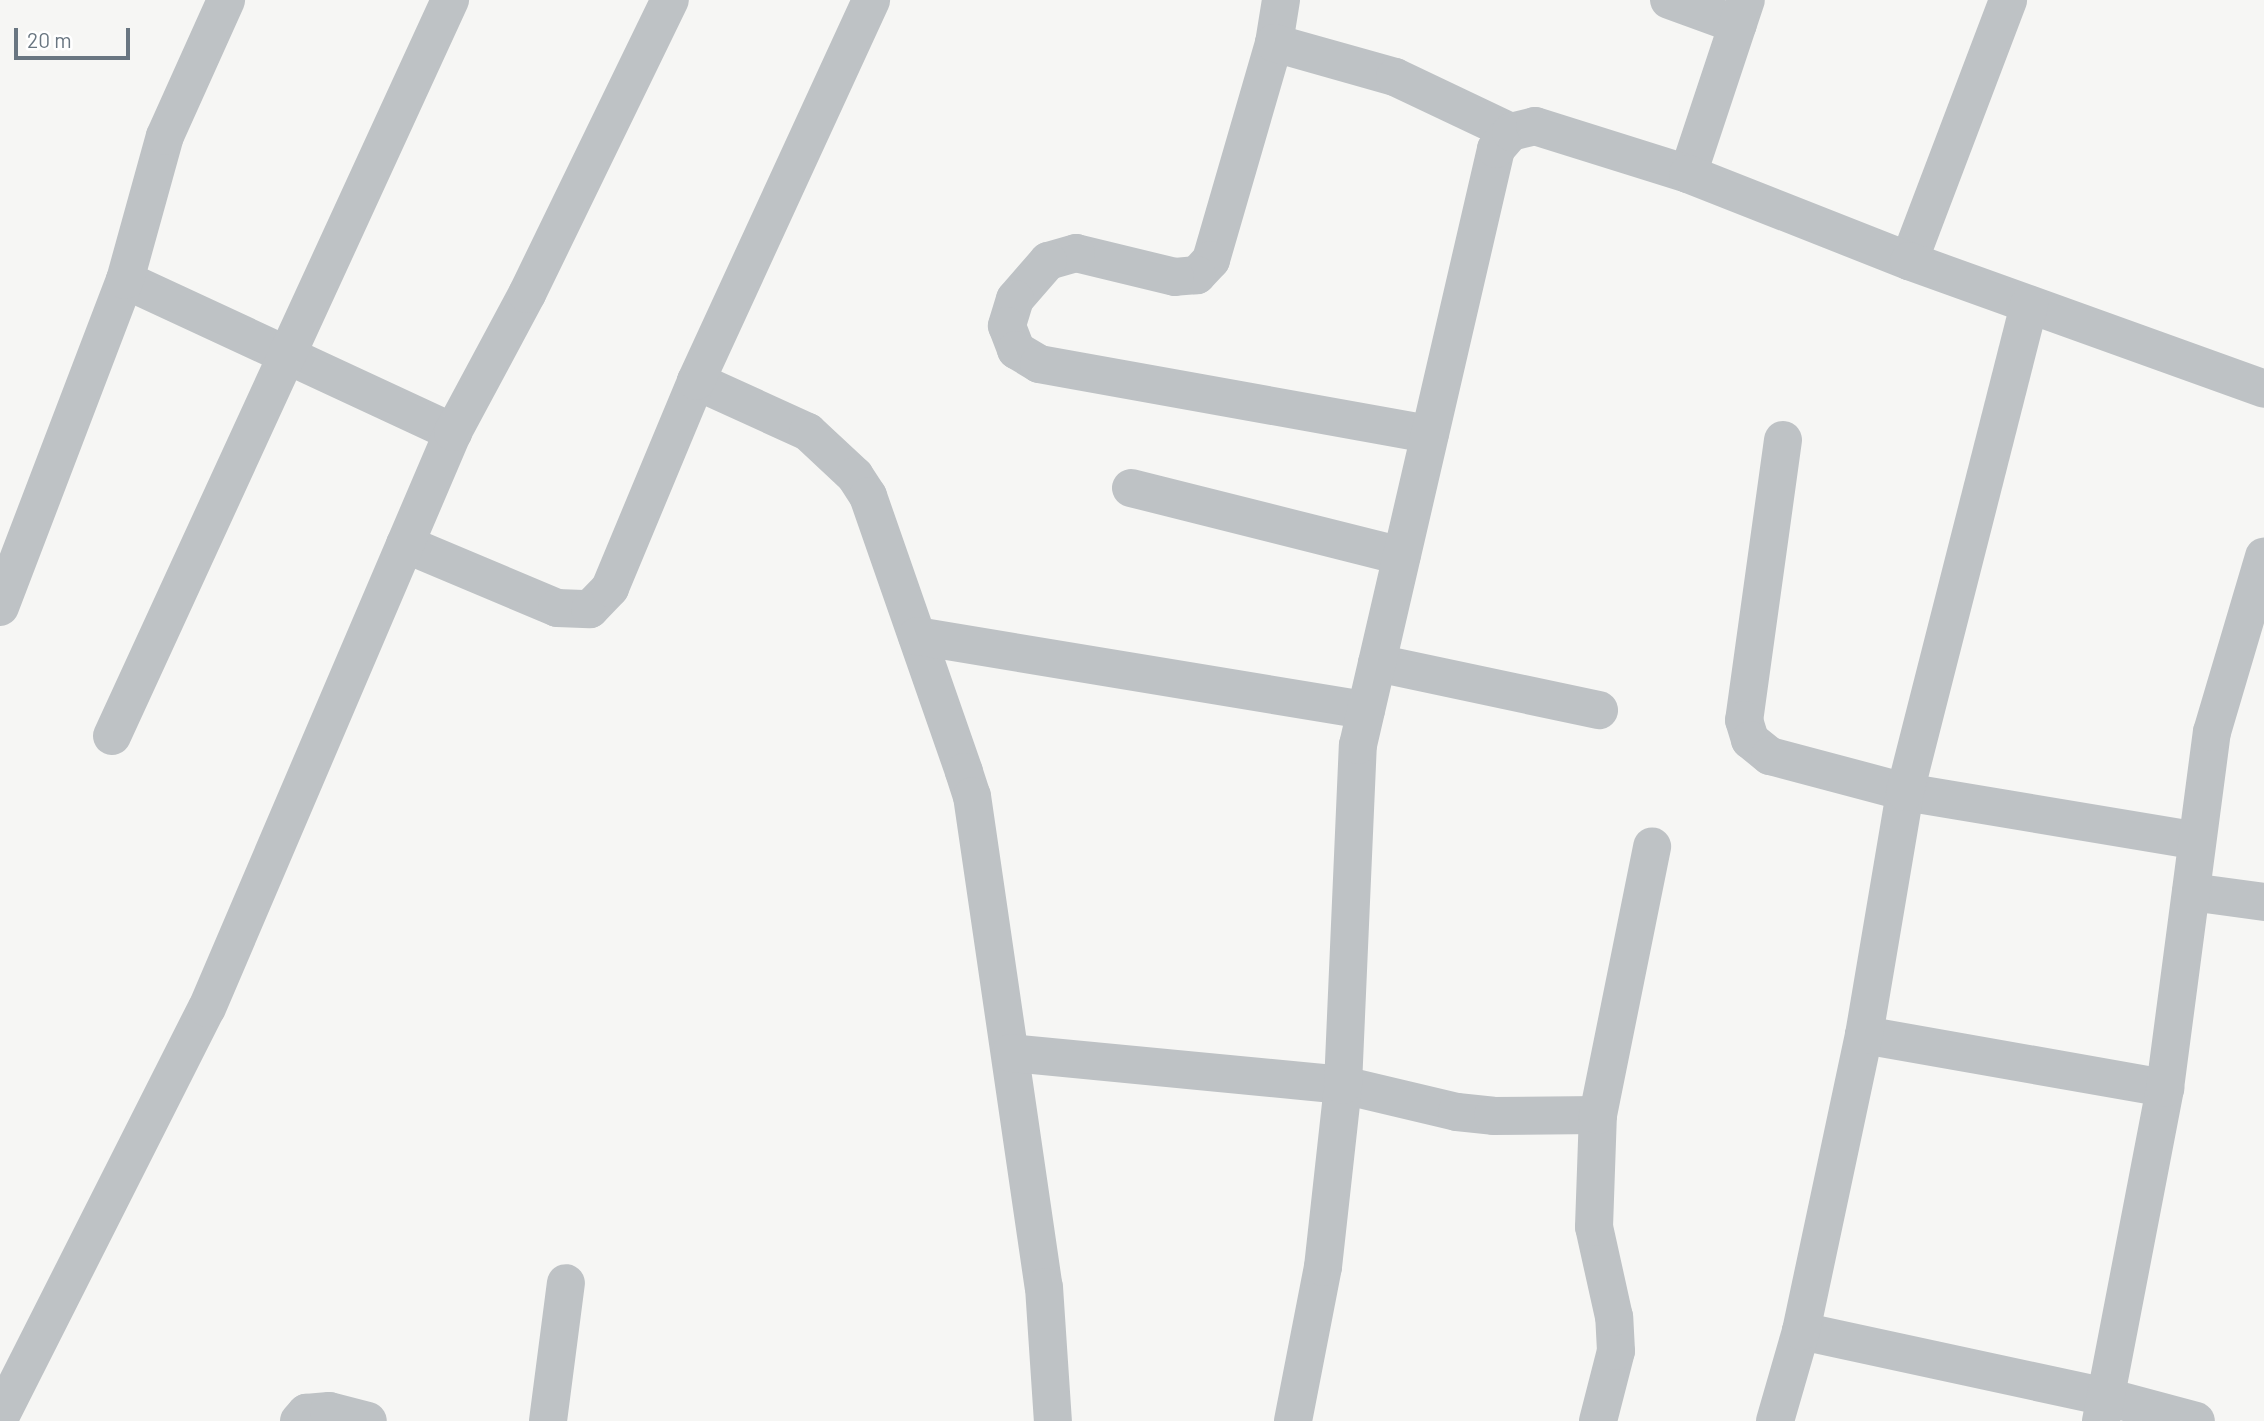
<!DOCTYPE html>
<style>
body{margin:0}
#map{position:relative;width:2264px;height:1421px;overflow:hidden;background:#f6f6f4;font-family:Barlow,sans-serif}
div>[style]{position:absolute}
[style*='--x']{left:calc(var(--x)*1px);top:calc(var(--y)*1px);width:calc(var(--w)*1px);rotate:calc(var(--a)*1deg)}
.street>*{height:38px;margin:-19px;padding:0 19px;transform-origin:19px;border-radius:19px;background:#bec2c5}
span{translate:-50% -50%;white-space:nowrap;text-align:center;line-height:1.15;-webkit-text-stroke:7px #fff;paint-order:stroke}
.scale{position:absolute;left:14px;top:28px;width:116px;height:32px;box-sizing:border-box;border:4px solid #697681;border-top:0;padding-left:9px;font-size:21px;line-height:24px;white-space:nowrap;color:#697681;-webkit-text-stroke:5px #fff;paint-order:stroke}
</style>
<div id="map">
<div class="street">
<i style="--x:1281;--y:0;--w:44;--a:99.2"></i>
<i style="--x:1274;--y:43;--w:226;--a:106.2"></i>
<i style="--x:1211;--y:260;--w:21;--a:133"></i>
<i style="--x:1197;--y:275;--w:22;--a:175"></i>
<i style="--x:1175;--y:277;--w:102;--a:-166.4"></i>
<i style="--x:1076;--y:253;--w:29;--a:164"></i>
<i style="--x:1048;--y:261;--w:50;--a:131"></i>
<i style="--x:1015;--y:299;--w:28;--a:107"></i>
<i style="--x:1007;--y:326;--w:26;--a:69"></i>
<i style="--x:1016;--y:350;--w:27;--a:31"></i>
<i style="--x:1039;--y:364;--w:397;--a:10.2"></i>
<i style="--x:1669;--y:0;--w:73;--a:19.9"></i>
<i style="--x:1274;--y:43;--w:126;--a:15.7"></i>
<i style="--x:1395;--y:77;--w:128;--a:25.4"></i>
<i style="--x:1688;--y:174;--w:183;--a:-71.6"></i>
<i style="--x:1909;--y:261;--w:279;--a:-69.2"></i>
<i style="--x:125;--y:280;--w:362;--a:24.9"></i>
<i style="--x:696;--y:381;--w:123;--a:24.5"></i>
<i style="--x:808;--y:432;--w:64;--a:43.1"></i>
<i style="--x:855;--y:476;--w:24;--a:57"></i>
<i style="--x:868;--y:496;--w:292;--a:70.8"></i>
<i style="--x:964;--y:772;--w:25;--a:72"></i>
<i style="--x:972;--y:796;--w:496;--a:81.7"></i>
<i style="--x:1044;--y:1287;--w:134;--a:86.2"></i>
<i style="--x:1783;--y:440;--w:283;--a:97.9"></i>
<i style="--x:1744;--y:720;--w:21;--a:73"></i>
<i style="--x:1750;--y:740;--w:26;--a:39"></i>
<i style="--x:1770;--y:756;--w:140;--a:14.9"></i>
<i style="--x:1905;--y:792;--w:296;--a:9.5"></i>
<i style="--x:1131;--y:488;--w:279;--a:14.1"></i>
<i style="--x:405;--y:544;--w:165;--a:22.8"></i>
<i style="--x:557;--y:608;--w:33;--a:2"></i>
<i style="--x:590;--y:609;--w:29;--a:-46"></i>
<i style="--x:610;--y:588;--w:224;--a:-67.4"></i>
<i style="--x:696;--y:381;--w:419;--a:-65.3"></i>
<i style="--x:0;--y:607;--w:350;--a:-69.1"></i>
<i style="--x:125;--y:280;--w:149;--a:-74.5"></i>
<i style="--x:165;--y:136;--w:149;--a:-65.8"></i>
<i style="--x:917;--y:636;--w:455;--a:9.4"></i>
<i style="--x:1377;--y:663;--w:227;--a:12"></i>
<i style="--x:112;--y:736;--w:810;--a:-65.33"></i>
<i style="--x:2191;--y:892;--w:74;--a:7.8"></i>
<i style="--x:1864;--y:1035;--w:306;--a:10"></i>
<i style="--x:1011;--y:1053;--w:334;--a:5.5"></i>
<i style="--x:1343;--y:1085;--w:117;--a:13.3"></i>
<i style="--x:1457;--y:1112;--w:36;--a:6"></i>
<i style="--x:1493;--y:1116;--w:105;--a:-0.5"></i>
<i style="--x:1801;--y:1331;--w:313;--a:12.2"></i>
<i style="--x:2107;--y:1397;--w:92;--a:15.1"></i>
<i style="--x:0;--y:1417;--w:458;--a:-63.2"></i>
<i style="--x:207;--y:1008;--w:626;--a:-66.87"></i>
<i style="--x:453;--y:432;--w:157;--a:-61.8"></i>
<i style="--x:527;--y:294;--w:327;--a:-64.1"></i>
<i style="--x:299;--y:1421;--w:11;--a:-49"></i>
<i style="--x:306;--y:1413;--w:23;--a:-5"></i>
<i style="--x:329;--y:1411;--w:40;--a:14.4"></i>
<i style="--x:548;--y:1421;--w:139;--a:-82.6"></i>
<i style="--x:1293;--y:1421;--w:157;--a:-79"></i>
<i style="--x:1323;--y:1267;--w:183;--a:-83.7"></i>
<i style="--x:1343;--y:1085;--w:340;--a:-87.5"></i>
<i style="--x:1358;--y:745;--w:612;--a:-76.96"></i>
<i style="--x:1496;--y:149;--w:23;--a:-49"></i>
<i style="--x:1511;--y:132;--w:25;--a:-14"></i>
<i style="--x:1535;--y:126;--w:160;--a:17.4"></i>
<i style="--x:1688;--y:174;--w:238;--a:21.5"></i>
<i style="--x:1909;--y:261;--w:377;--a:19.8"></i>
<i style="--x:1598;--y:1421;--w:72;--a:-75.6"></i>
<i style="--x:1616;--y:1351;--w:34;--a:-93"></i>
<i style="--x:1614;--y:1317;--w:92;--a:-102.5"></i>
<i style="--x:1594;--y:1227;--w:112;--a:-88"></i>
<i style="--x:1598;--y:1115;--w:274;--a:-78.6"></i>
<i style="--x:1775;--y:1421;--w:94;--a:-73.9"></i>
<i style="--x:1801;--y:1331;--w:303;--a:-78"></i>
<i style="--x:1864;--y:1035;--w:246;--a:-80.4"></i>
<i style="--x:1905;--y:792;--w:503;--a:-75.71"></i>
<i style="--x:2101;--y:1421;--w:339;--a:-79.1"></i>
<i style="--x:2165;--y:1088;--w:359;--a:-82.5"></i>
<i style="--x:2212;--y:732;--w:183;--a:-73.5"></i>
</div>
<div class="scale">20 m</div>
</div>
